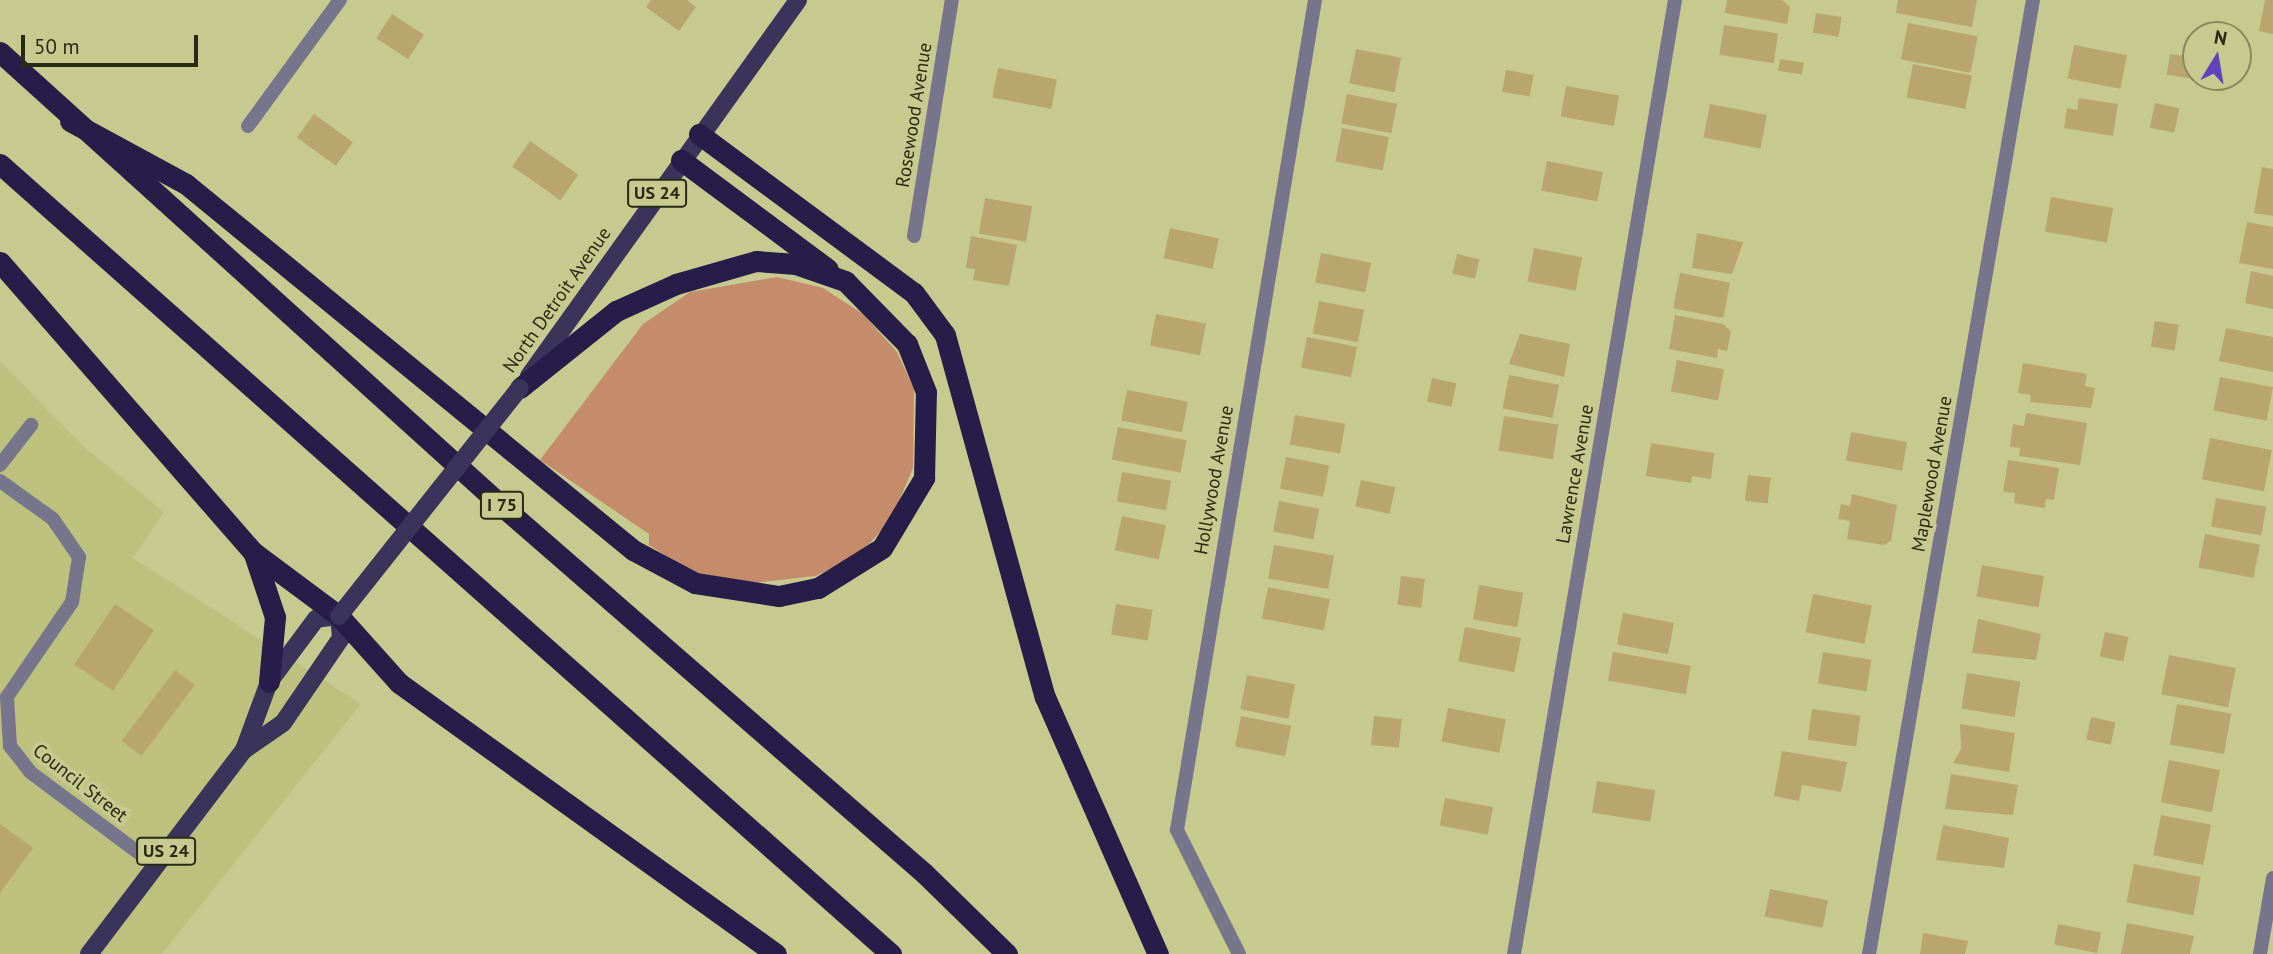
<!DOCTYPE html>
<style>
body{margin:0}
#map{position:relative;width:2273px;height:954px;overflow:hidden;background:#c7ca8f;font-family:"PT Sans",sans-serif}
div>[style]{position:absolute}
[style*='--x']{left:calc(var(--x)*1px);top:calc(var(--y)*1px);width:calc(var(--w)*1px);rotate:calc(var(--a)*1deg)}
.built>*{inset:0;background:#bec17e}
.green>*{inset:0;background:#c58c6c}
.building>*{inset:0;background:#b9a56e;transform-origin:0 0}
.minor>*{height:14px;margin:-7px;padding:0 7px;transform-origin:7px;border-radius:7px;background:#77758c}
.primary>*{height:18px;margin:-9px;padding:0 9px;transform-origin:9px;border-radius:9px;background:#3a345a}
.motorway>*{height:21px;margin:-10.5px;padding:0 10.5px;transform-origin:10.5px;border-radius:10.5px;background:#261d48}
.primary-bridge>*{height:18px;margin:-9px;padding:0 9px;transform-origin:9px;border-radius:9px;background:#3a345a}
span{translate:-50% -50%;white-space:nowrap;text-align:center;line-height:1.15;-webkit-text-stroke:7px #c7ca8f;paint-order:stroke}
.shield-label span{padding:2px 5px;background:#c7ca8f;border:2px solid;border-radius:5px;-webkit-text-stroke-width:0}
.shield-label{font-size:18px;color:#292a13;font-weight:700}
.street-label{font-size:19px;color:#292a13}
.north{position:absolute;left:2182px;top:21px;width:70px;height:70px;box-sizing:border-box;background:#c7ca8f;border:2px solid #888a5d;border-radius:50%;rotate:11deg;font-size:19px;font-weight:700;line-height:28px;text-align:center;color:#292a13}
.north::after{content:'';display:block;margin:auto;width:24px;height:32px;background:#6242bb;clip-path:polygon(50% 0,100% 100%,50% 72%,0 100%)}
.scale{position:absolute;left:21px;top:35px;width:177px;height:32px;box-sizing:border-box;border:4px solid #292a13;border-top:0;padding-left:9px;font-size:21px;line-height:24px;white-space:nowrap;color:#292a13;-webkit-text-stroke:5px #c7ca8f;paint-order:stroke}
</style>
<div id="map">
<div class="built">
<i style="clip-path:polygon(0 361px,83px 446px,164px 512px,133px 558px,361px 704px,162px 954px,0 954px)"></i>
</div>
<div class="green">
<i style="clip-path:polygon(777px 277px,823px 288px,863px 314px,897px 352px,914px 389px,913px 468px,891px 520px,860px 554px,816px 576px,736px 585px,688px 570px,649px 545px,649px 534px,540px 460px,643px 324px,690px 292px)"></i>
</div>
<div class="building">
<i style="clip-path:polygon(651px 0,687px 0,696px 7px,679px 31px,646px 7px)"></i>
<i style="clip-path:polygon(1727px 0,1782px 0,1790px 7px,1787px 24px,1725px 13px)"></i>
<i style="clip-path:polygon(1898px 0,1977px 0,1972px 27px,1896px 13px)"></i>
<i style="clip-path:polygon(2265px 0,2273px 0,2273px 34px,2259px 31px)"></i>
<i style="left:1816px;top:13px;width:26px;height:20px;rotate:9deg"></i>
<i style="left:392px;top:14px;width:38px;height:29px;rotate:33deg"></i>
<i style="left:1908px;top:23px;width:71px;height:37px;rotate:11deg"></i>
<i style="left:1724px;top:25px;width:55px;height:30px;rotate:9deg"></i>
<i style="left:2074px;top:45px;width:54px;height:34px;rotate:11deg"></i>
<i style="left:1356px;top:49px;width:46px;height:35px;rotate:11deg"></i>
<i style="left:2170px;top:54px;width:26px;height:21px;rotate:9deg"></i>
<i style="left:1780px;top:59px;width:24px;height:12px;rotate:9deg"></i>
<i style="left:1913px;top:64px;width:60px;height:34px;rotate:11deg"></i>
<i style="left:998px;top:68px;width:60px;height:30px;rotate:11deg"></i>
<i style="left:1506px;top:70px;width:28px;height:22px;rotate:10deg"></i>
<i style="left:1566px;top:86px;width:54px;height:31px;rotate:10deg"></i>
<i style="left:1347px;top:94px;width:51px;height:30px;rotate:11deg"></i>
<i style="clip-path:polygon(2079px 98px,2118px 104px,2113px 136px,2064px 128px,2067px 108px,2077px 110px)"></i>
<i style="left:2155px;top:103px;width:25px;height:25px;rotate:12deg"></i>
<i style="left:1710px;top:104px;width:58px;height:34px;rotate:11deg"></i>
<i style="left:314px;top:114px;width:48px;height:29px;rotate:36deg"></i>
<i style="left:1342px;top:128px;width:48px;height:34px;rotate:11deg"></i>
<i style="left:530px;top:141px;width:59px;height:31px;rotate:35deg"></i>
<i style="left:1547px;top:161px;width:57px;height:30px;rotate:11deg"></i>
<i style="clip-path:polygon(2262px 167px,2273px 169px,2273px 216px,2254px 213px)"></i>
<i style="left:2051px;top:197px;width:63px;height:35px;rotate:10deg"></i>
<i style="left:985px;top:198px;width:48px;height:36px;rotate:10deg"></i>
<i style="clip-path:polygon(2247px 222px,2273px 227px,2273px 269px,2239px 263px)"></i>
<i style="left:1170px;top:228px;width:50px;height:31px;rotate:12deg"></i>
<i style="clip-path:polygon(1697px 233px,1743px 242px,1732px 274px,1692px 268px)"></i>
<i style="clip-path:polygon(971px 236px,1017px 245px,1009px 286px,973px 280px,975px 269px,966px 268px)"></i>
<i style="left:1534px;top:248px;width:49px;height:34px;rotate:11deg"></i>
<i style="left:1321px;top:253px;width:51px;height:30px;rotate:11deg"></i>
<i style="left:1457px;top:254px;width:23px;height:20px;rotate:13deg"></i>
<i style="clip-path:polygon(2251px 271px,2273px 276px,2273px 309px,2245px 303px)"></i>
<i style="left:1680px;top:273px;width:51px;height:36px;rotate:11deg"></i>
<i style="left:1319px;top:301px;width:46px;height:33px;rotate:11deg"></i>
<i style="left:1156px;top:314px;width:51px;height:32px;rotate:11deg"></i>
<i style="clip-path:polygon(1675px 315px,1723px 324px,1731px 331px,1727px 351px,1718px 349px,1717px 358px,1669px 349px)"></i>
<i style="left:2155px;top:321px;width:24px;height:26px;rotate:9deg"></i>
<i style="clip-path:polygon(2226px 328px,2273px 337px,2273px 372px,2219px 361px)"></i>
<i style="clip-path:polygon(1520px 334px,1570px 344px,1564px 377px,1509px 364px)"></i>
<i style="left:1307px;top:337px;width:51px;height:31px;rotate:11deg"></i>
<i style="left:1677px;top:360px;width:48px;height:32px;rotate:11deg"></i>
<i style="clip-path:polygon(2023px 363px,2087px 374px,2085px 386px,2095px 388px,2091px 408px,2030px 402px,2031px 395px,2018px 393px)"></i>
<i style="left:1509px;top:375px;width:51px;height:34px;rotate:11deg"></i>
<i style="left:2220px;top:377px;width:54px;height:34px;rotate:11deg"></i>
<i style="left:1432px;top:378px;width:25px;height:24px;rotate:12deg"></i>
<i style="left:1127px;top:390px;width:62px;height:31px;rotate:11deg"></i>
<i style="clip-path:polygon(2026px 413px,2087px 423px,2080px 465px,2019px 456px,2020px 448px,2010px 447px,2013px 424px,2024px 426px)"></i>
<i style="left:1295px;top:415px;width:51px;height:30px;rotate:10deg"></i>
<i style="left:1504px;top:416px;width:55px;height:35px;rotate:9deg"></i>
<i style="left:1118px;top:427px;width:70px;height:33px;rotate:11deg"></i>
<i style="left:1851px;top:432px;width:57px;height:29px;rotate:10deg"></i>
<i style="left:2210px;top:438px;width:63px;height:42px;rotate:11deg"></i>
<i style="clip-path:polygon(1651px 443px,1714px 453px,1711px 479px,1692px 476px,1691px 483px,1646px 476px)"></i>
<i style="left:1286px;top:457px;width:44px;height:32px;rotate:11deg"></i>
<i style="clip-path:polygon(2008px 460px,2059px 468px,2054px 500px,2046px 499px,2045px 508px,2014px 503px,2015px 493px,2003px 492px)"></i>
<i style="left:1122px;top:472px;width:50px;height:30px;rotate:10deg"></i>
<i style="left:1748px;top:475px;width:23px;height:26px;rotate:7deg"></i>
<i style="left:1361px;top:480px;width:35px;height:27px;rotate:12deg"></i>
<i style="clip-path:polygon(1852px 494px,1897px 505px,1891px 541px,1884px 545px,1847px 539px,1850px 521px,1838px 519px,1841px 504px,1850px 506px)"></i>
<i style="left:2216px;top:498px;width:51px;height:29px;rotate:10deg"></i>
<i style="left:1279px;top:501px;width:41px;height:31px;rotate:11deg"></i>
<i style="left:1122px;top:516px;width:45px;height:35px;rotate:12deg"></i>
<i style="left:2205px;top:534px;width:56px;height:34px;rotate:11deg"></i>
<i style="left:1274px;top:545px;width:61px;height:34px;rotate:10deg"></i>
<i style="left:1982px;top:565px;width:63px;height:32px;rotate:10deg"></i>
<i style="left:1401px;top:576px;width:24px;height:29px;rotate:7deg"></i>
<i style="left:1479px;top:585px;width:45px;height:35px;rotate:10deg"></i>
<i style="left:1268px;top:587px;width:63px;height:32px;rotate:11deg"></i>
<i style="left:1813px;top:594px;width:60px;height:39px;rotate:11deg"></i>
<i style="left:115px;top:604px;width:47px;height:73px;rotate:34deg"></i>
<i style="left:1116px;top:604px;width:37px;height:31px;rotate:9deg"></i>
<i style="left:1623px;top:613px;width:52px;height:32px;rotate:11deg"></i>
<i style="clip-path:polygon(1978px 619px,2041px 634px,2036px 660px,1972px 653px)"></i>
<i style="left:1465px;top:627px;width:57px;height:35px;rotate:11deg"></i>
<i style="left:2105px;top:632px;width:24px;height:25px;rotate:12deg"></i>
<i style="left:1613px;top:652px;width:79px;height:29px;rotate:10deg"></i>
<i style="left:1823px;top:652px;width:49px;height:32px;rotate:9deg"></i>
<i style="left:2169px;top:655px;width:68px;height:40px;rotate:11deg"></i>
<i style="left:175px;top:670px;width:25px;height:89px;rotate:37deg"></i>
<i style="left:1967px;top:673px;width:54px;height:36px;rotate:9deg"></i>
<i style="left:1247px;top:675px;width:49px;height:35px;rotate:11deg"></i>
<i style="left:2177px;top:704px;width:55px;height:41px;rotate:10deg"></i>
<i style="left:1448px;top:708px;width:59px;height:34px;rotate:11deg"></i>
<i style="left:1812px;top:709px;width:49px;height:31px;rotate:8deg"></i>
<i style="left:1241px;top:716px;width:51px;height:31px;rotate:11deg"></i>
<i style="left:1374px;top:716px;width:28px;height:29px;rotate:6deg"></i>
<i style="left:2091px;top:717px;width:25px;height:23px;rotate:12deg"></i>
<i style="clip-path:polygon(1960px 724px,2015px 733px,2009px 772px,1953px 763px,1961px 749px)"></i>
<i style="clip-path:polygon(1782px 751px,1847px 762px,1841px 792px,1802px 785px,1799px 801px,1774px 796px)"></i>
<i style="left:2169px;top:760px;width:52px;height:43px;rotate:11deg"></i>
<i style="clip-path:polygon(1951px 774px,2018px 785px,2013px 815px,1945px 809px)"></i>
<i style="left:1597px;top:781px;width:59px;height:32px;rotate:9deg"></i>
<i style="left:1445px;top:798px;width:49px;height:28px;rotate:11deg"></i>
<i style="left:2161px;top:815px;width:51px;height:41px;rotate:11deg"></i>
<i style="clip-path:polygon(0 824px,33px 848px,0 893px)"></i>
<i style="clip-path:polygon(1943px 825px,2009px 838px,2004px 868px,1936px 860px)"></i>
<i style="left:2134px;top:864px;width:68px;height:39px;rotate:11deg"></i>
<i style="left:1770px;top:889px;width:59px;height:28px;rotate:11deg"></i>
<i style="clip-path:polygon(2127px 923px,2194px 936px,2190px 954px,2121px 954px)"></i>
<i style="left:2058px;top:924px;width:44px;height:21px;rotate:11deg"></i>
<i style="clip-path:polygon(1923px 933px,1968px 941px,1965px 954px,1920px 954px)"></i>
</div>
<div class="minor">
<i style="--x:248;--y:126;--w:156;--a:-53.9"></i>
<i style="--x:914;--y:236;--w:239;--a:-80.9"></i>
<i style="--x:0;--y:465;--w:51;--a:-52.2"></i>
<i style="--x:0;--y:481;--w:65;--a:35.6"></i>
<i style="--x:53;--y:519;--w:46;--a:55.6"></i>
<i style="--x:79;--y:557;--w:46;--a:98.8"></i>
<i style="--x:72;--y:602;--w:115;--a:124.4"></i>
<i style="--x:7;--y:697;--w:49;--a:86.5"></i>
<i style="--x:10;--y:746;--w:33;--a:52"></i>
<i style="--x:30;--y:772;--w:156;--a:36.6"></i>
<i style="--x:1239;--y:954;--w:139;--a:-116.6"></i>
<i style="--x:1177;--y:830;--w:841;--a:-80.56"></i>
<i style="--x:1514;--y:954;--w:967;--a:-80.42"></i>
<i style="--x:1869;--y:954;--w:968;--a:-80.25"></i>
<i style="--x:2260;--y:954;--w:77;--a:-80.3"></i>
</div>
<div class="primary">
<i style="--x:529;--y:376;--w:462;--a:-54.4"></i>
<i style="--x:89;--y:954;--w:256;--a:-52.8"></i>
<i style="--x:244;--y:750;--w:47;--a:-34.7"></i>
<i style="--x:283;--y:723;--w:103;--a:-55.7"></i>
<i style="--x:341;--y:638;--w:22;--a:-95"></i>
<i style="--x:339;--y:616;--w:23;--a:173"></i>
<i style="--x:316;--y:619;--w:79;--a:126.7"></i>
<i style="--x:269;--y:682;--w:72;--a:110.2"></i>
</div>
<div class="motorway">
<i style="--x:0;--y:52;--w:677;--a:42.13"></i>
<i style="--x:502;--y:506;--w:559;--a:41.01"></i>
<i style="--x:924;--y:873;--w:116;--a:44.3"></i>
<i style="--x:70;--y:121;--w:132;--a:28.5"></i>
<i style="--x:186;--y:184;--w:578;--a:39.31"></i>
<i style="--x:633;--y:550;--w:70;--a:28"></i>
<i style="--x:695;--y:583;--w:85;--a:8.8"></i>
<i style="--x:779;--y:596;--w:40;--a:-12"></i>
<i style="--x:818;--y:588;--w:75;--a:-32"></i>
<i style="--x:882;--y:548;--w:82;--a:-59"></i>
<i style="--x:924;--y:478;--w:86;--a:-88.7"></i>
<i style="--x:926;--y:392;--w:52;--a:-111.6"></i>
<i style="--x:907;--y:344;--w:88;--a:-134.5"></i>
<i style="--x:845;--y:281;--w:52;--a:-160.9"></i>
<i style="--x:796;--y:264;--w:40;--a:-175.7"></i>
<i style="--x:756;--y:261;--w:83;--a:164"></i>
<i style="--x:676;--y:284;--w:66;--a:155.8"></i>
<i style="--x:616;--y:311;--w:123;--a:141.3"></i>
<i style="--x:699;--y:134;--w:267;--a:36.5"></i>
<i style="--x:914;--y:293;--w:52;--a:53.6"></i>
<i style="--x:945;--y:335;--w:376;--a:74.6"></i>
<i style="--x:1045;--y:697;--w:281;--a:66.3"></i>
<i style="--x:681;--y:160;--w:183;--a:36.6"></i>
<i style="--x:0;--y:164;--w:1191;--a:41.56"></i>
<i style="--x:0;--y:262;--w:385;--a:48.9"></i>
<i style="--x:253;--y:552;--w:107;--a:36.7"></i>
<i style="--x:339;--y:616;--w:90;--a:48.2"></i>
<i style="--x:399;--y:683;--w:464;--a:35.7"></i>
<i style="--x:254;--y:554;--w:66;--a:71.6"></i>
<i style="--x:275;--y:617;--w:65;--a:95.3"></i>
</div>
<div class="primary-bridge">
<i style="--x:339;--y:616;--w:291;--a:-51.6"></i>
</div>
<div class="shield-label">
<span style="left:657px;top:193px">US 24</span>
<span style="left:502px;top:505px">I 75</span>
<span style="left:166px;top:851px">US 24</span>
</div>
<div class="street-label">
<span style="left:914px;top:115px;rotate:-81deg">Rosewood Avenue</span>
<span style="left:557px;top:300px;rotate:-55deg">North Detroit Avenue</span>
<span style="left:1575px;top:474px;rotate:-80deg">Lawrence Avenue</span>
<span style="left:1932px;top:474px;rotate:-80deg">Maplewood Avenue</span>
<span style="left:1214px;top:480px;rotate:-80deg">Hollywood Avenue</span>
<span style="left:80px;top:783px;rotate:38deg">Council Street</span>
</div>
<div class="north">N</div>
<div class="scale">50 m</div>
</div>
